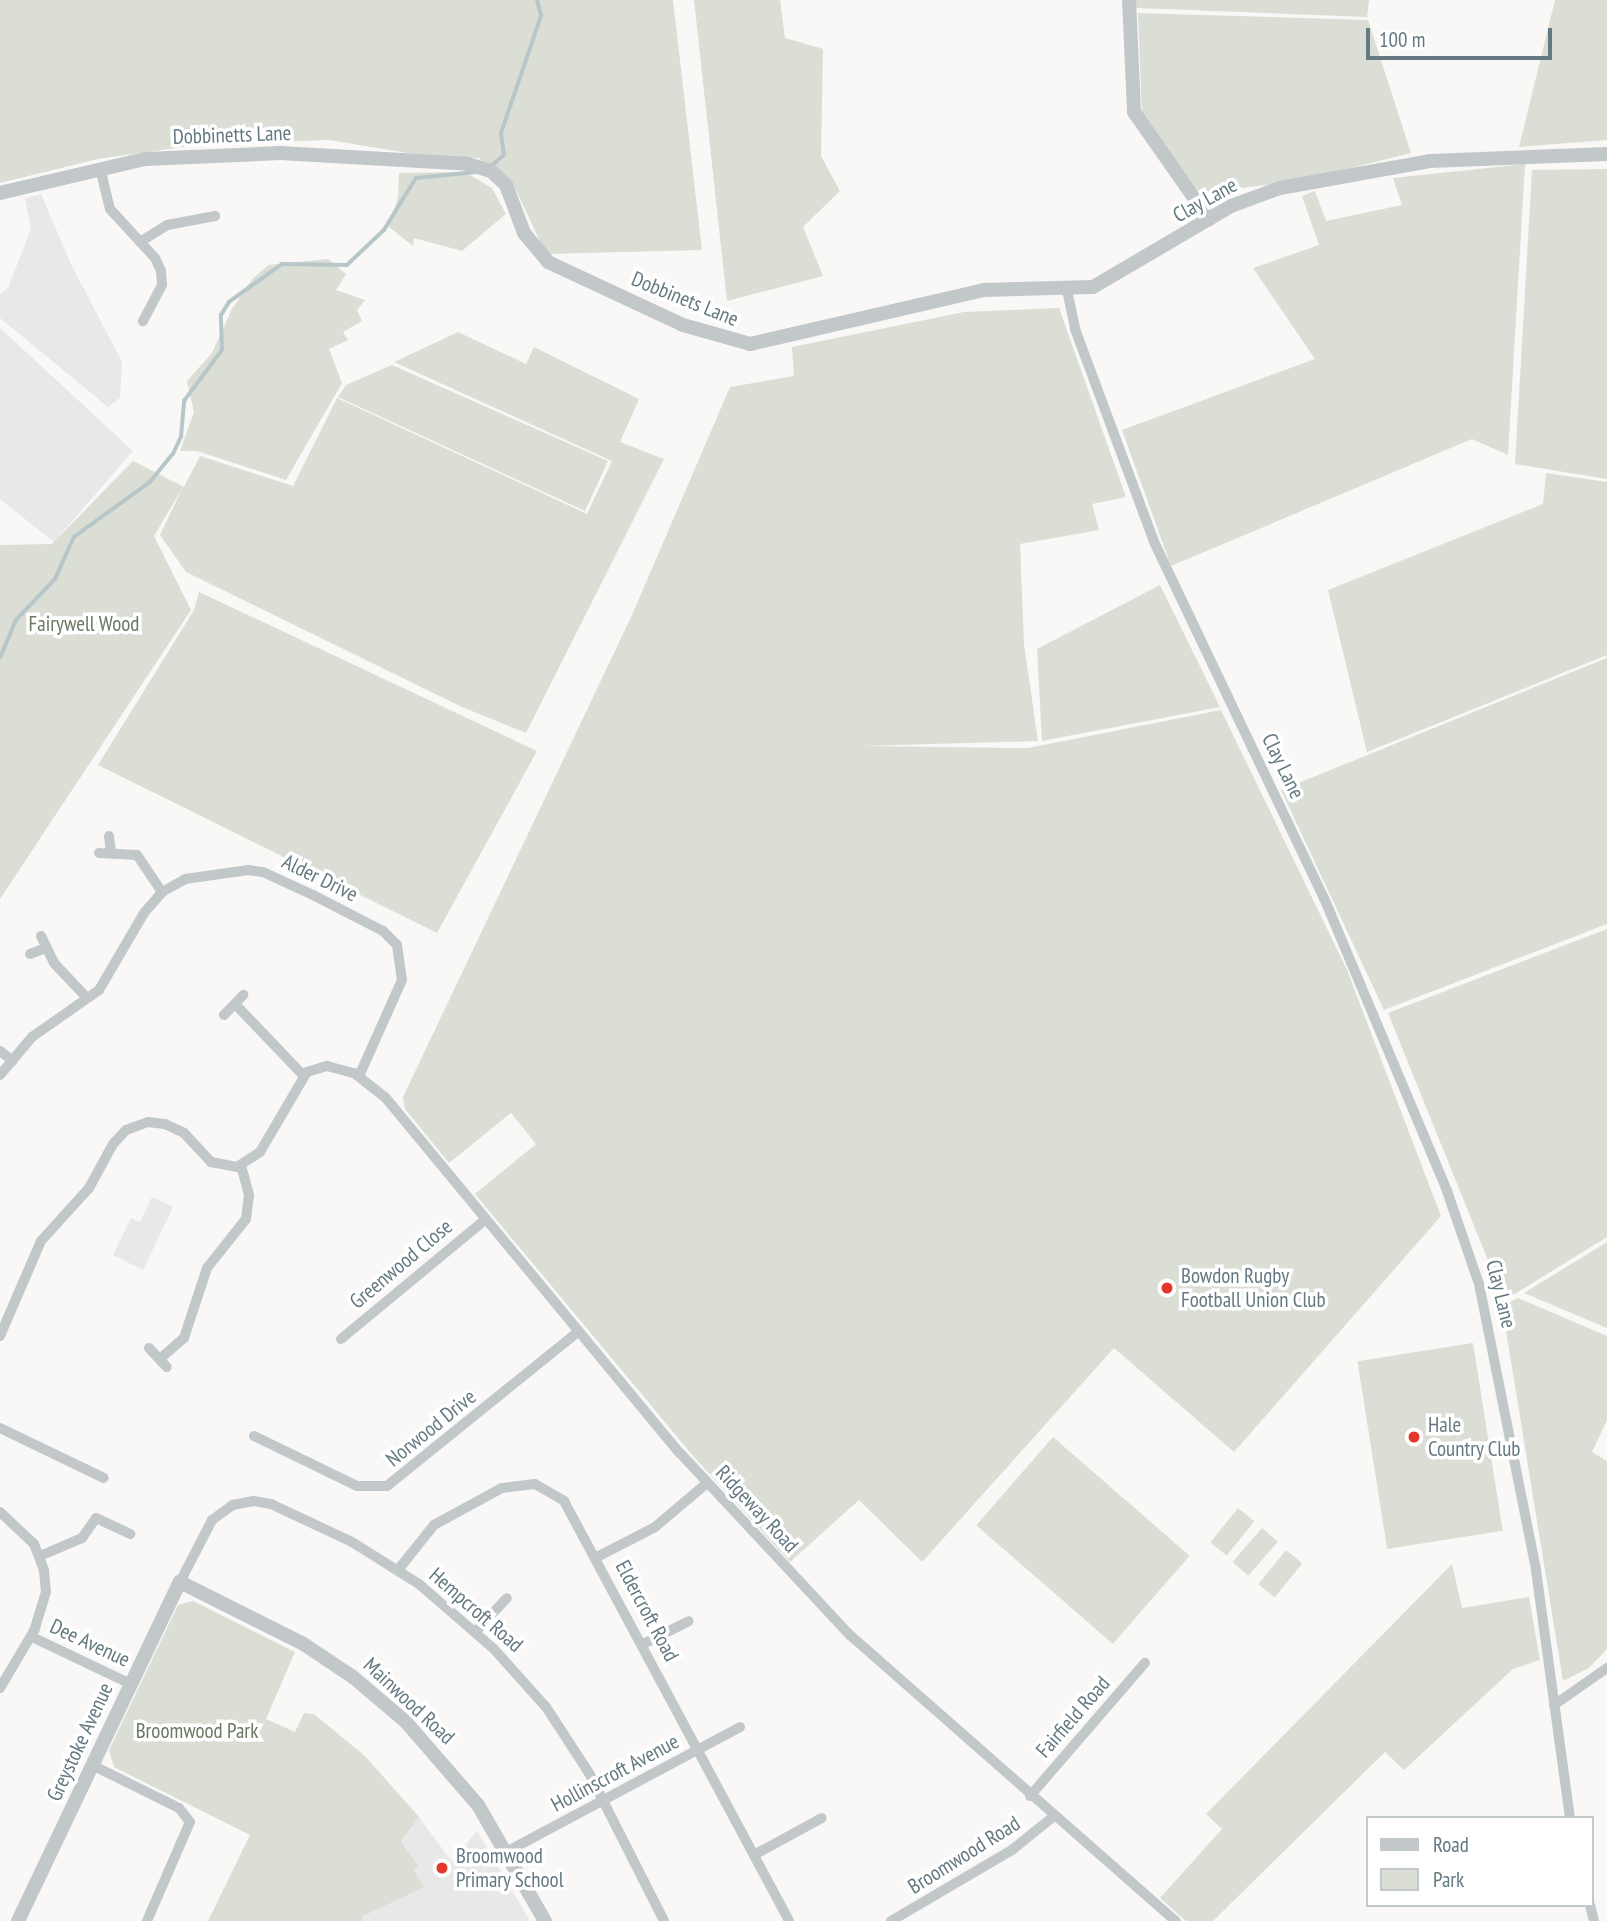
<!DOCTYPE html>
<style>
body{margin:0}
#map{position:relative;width:1607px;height:1921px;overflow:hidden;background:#f9f8f6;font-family:"PT Sans Narrow",sans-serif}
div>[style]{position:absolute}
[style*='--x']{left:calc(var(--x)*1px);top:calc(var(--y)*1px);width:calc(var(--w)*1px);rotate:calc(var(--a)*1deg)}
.built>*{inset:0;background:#e7e8e7}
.green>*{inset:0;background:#daded5;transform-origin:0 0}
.stream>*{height:3.5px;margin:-1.75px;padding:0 1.75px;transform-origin:1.75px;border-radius:1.75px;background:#b7c7c9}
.minor>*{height:10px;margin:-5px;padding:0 5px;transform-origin:5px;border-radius:5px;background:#c2c7ca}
.tertiary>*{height:14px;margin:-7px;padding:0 7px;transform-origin:7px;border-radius:7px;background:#c2c7ca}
.dots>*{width:19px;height:19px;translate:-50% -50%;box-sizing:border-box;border:4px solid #fff;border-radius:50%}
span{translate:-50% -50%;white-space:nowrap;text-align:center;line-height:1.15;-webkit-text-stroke:7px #fff;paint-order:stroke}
.street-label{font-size:21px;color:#647981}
.park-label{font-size:21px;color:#6a7962}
.poi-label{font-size:21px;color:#647981}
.left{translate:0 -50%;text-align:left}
.legend{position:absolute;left:1366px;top:1816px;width:228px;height:91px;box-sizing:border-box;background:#fff;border:2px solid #c1c9cd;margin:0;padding:9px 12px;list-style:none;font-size:21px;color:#647981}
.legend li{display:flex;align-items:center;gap:14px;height:35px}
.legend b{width:35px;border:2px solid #c1c9cd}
.scale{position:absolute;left:1366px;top:28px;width:186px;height:32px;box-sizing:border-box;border:4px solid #647981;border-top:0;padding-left:9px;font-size:21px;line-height:24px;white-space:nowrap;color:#647981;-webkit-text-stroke:5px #fff;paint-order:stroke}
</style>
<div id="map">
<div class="built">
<i style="clip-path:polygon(41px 194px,71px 264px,122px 362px,120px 398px,108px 407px,0 318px,0 294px,8px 288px,31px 229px,25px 198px)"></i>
<i style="clip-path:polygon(0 328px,133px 451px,54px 542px,0 499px)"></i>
<i style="clip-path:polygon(152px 1197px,173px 1207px,143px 1270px,113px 1255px,131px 1218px,140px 1222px)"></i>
<i style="clip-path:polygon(419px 1817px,452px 1862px,477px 1831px,530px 1921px,208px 1921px,380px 1873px)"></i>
</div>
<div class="green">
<i style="clip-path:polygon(0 0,673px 0,702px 250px,546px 254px,515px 188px,479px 158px,426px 156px,329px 140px,197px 145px,98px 159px,0 183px)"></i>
<i style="clip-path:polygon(694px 0,780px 0,785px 38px,823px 49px,821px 156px,840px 191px,803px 227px,823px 276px,727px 301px)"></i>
<i style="clip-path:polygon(1136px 0,1369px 0,1367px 17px,1136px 8px)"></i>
<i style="clip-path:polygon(1555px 0,1607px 0,1607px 140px,1519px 147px)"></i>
<i style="clip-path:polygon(1138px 13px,1368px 20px,1411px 153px,1299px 181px,1200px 193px,1142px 114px)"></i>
<i style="clip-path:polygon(1525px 164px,1508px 455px,1472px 439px,1171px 566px,1122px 430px,1315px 359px,1253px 268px,1319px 245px,1302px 196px,1315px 191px,1326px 221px,1402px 205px,1393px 178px)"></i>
<i style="clip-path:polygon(1607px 169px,1607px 479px,1515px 464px,1532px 170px)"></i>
<i style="clip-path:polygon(465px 172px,492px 188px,506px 214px,462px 251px,414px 238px,413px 246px,389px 227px,398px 197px,399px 173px)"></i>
<i style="clip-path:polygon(328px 259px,346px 274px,336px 290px,365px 300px,357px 310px,362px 321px,343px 332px,348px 340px,329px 349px,342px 383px,286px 480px,197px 451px,180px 451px,194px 412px,187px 381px,212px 353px,232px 309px,253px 278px,269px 265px)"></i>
<i style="clip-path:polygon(1059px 308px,1126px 497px,1092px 504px,1099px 530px,1020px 544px,1024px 644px,1038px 741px,862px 746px,1028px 748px,1221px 710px,1347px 970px,1441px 1216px,1234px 1452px,1114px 1348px,922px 1562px,859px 1500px,790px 1562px,694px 1457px,475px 1194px,536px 1144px,511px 1113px,449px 1163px,405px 1109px,403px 1097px,632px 615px,730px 387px,794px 376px,792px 347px,964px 312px)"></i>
<i style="clip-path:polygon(458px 332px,526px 364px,534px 347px,639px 399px,620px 442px,664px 459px,526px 733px,462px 707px,186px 572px,160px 535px,183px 487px,154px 536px,191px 610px,0 899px,0 545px,52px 544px,133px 461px,184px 487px,200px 456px,293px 486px,337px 398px,587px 514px,612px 461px,394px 362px)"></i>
<i style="clip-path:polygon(392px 365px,608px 461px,585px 511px,338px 397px,346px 385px)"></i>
<i style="clip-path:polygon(1546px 473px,1607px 482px,1607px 655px,1367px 752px,1328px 590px,1543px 504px)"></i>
<i style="clip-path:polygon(1160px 585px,1220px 707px,1042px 741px,1037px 649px)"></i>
<i style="clip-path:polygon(199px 592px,537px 751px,437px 933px,98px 765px,194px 610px)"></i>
<i style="clip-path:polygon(1607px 658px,1607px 924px,1384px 1010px,1281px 790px)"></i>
<i style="clip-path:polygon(1607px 929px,1607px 1237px,1500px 1303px,1496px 1280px,1388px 1013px)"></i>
<i style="clip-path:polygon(1607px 1242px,1607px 1328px,1524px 1293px)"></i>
<i style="clip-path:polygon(1518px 1298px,1607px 1336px,1607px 1420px,1592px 1452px,1607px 1461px,1607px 1649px,1589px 1668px,1563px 1681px,1502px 1306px)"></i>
<i style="left:1473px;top:1343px;width:190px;height:117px;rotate:81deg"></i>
<i style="left:1053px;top:1437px;width:181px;height:117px;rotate:41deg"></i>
<i style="left:1238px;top:1508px;width:21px;height:44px;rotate:39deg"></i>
<i style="left:1262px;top:1528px;width:21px;height:45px;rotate:41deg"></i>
<i style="left:1286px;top:1550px;width:21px;height:44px;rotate:39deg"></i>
<i style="clip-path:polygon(1452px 1564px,1462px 1608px,1529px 1597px,1540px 1660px,1513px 1669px,1404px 1770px,1385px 1752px,1213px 1921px,1186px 1921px,1160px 1898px,1222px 1829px,1206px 1814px)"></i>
<i style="clip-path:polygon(193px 1601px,295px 1652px,266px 1719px,295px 1732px,304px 1713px,314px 1714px,365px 1756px,419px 1817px,401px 1842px,418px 1866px,413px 1870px,424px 1887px,361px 1917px,363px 1921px,208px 1921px,250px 1835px,114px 1767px,109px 1750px,178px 1605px)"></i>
</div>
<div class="stream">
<i style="--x:490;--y:167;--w:18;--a:-41"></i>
<i style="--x:504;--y:155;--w:22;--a:-98"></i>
<i style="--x:501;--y:133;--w:124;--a:-71.1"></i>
<i style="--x:541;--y:16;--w:16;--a:-104"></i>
<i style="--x:0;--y:658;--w:41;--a:-67.2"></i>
<i style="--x:16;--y:620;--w:57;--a:-46.4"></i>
<i style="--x:55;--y:579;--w:46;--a:-65.7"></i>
<i style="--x:74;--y:537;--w:94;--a:-35.9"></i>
<i style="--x:150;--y:482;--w:36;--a:-51"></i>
<i style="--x:173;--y:454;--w:19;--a:-65"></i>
<i style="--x:181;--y:437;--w:36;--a:-85"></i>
<i style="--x:184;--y:401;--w:64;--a:-53.3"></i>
<i style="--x:222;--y:350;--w:35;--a:-92"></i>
<i style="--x:221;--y:315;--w:15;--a:-58"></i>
<i style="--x:229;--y:302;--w:65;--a:-35.6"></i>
<i style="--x:282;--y:264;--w:65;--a:0.9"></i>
<i style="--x:347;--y:265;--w:51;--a:-43.4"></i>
<i style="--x:384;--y:230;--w:61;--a:-58.4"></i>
<i style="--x:416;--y:178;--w:60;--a:-5.7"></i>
</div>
<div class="minor">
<i style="--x:100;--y:168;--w:42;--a:76.3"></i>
<i style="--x:110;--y:209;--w:67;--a:47.4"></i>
<i style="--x:155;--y:258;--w:14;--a:65"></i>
<i style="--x:161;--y:271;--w:14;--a:86"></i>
<i style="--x:162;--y:285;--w:41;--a:117.8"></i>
<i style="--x:140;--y:242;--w:32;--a:-32"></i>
<i style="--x:167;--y:225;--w:49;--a:-10.6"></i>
<i style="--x:1067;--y:290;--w:40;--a:78"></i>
<i style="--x:1075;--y:329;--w:229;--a:69.6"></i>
<i style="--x:1155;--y:544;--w:392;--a:64.5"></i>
<i style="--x:1324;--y:898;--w:318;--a:67.2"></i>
<i style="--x:1447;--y:1191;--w:98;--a:71"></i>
<i style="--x:1479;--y:1284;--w:292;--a:78.7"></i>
<i style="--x:1536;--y:1570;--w:250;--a:82.2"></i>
<i style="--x:109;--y:836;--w:16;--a:83"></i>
<i style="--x:99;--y:853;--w:38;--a:3"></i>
<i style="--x:137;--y:855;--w:45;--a:56"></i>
<i style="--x:41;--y:936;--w:30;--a:64"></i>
<i style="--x:54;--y:963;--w:48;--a:46.7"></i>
<i style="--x:30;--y:954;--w:17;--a:-21"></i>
<i style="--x:236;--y:1005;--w:97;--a:46.3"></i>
<i style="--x:224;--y:1015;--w:28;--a:-46"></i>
<i style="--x:0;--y:1051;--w:16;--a:38"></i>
<i style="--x:0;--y:1075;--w:50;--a:-49.9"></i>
<i style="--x:32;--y:1037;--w:82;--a:-35"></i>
<i style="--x:99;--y:990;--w:89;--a:-59.7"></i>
<i style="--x:144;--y:913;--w:28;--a:-49"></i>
<i style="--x:162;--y:892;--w:26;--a:-29"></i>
<i style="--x:185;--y:879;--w:64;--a:-8.1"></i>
<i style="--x:248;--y:870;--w:15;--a:8"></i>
<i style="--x:263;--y:872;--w:55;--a:24.7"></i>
<i style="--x:313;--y:895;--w:79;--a:27.2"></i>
<i style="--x:383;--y:931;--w:20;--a:45"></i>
<i style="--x:397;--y:945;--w:35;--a:82"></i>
<i style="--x:402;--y:980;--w:105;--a:114.1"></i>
<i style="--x:0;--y:1336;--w:103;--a:-66.7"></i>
<i style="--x:41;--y:1241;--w:72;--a:-47.8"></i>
<i style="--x:89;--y:1188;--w:50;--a:-61.4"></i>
<i style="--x:113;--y:1144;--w:19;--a:-47"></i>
<i style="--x:126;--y:1130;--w:23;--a:-20"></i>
<i style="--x:148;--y:1122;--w:17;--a:7"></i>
<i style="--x:165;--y:1124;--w:21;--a:25"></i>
<i style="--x:184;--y:1133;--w:40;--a:47"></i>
<i style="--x:211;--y:1162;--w:26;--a:11"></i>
<i style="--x:237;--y:1167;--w:27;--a:-33"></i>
<i style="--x:260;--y:1152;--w:93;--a:-59.6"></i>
<i style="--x:307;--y:1072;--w:21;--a:-17"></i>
<i style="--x:327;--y:1066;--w:28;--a:15"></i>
<i style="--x:354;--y:1073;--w:39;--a:38"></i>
<i style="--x:385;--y:1097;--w:462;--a:50.4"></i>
<i style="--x:680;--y:1453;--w:249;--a:47"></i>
<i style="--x:850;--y:1635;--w:434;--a:41.3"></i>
<i style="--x:341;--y:1339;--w:188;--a:-39.6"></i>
<i style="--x:149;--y:1348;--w:26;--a:47"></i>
<i style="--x:162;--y:1357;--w:29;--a:-41"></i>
<i style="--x:184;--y:1338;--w:74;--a:-71.8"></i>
<i style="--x:207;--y:1268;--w:63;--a:-51.5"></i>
<i style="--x:246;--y:1219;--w:24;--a:-83"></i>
<i style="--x:249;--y:1195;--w:30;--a:-105"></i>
<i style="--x:0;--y:1428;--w:115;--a:25.7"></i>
<i style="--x:254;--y:1436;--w:114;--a:25.9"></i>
<i style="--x:357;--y:1486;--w:30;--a:0"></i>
<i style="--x:387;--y:1486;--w:245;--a:-38.9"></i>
<i style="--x:0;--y:1512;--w:47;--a:43.3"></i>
<i style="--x:34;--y:1544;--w:28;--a:69"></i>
<i style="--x:44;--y:1570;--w:22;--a:85"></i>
<i style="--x:46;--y:1592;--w:39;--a:107"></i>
<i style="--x:35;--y:1629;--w:69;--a:120.7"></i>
<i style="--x:40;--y:1556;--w:46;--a:-23.2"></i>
<i style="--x:82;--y:1538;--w:24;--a:-55"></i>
<i style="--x:96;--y:1518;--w:38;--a:25"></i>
<i style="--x:597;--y:1557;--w:65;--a:-27.3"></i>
<i style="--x:655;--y:1527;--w:68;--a:-40.2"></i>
<i style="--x:398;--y:1570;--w:58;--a:-51.3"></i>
<i style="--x:434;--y:1525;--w:77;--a:-28.6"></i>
<i style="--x:502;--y:1488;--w:33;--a:-7"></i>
<i style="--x:535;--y:1484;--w:34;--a:30"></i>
<i style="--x:564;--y:1501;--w:476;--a:61.8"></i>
<i style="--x:180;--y:1582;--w:70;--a:-62.7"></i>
<i style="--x:212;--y:1520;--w:26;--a:-36"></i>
<i style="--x:233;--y:1505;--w:21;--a:-11"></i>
<i style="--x:254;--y:1501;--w:17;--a:10"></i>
<i style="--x:271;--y:1504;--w:89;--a:25.1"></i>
<i style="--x:352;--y:1542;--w:79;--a:32.1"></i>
<i style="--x:419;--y:1584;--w:98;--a:40.9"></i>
<i style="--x:493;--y:1648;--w:79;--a:48.1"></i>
<i style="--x:546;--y:1707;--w:79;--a:56.9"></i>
<i style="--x:589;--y:1773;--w:166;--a:63.1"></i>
<i style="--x:476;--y:1631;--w:45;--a:-46.8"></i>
<i style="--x:32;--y:1637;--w:110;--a:25.4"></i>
<i style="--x:643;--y:1644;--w:51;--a:-26.6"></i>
<i style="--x:1554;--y:1705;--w:65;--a:-34.9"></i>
<i style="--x:92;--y:1765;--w:97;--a:26.3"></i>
<i style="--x:179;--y:1808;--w:18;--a:52"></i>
<i style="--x:190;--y:1822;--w:108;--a:113.5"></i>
<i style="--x:1030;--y:1796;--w:176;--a:-49.2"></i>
<i style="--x:508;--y:1851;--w:263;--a:-28.1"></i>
<i style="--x:754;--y:1855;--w:77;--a:-28.6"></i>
<i style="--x:1590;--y:1905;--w:16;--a:76"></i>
<i style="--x:891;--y:1921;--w:140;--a:-30.4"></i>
<i style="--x:1012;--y:1850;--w:54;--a:-39"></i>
</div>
<div class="tertiary">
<i style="--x:1129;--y:0;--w:112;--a:87.4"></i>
<i style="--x:1134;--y:112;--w:131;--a:55"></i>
<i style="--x:0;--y:193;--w:149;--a:-13.2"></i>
<i style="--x:145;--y:159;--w:135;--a:-2.5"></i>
<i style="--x:280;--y:153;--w:188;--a:3.3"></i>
<i style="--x:468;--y:164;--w:24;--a:17"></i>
<i style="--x:491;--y:171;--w:21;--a:43"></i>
<i style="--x:506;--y:185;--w:51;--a:69.4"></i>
<i style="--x:524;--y:233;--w:38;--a:50"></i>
<i style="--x:548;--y:262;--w:149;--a:25"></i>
<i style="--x:683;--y:325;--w:70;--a:15.8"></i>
<i style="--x:750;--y:344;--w:239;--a:-13"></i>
<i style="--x:983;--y:290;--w:110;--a:-1.6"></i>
<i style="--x:1093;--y:287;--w:160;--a:-30.4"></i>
<i style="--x:1231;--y:206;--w:52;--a:-20.2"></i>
<i style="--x:1280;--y:188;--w:152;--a:-10.2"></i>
<i style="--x:1430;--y:161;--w:177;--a:-2.3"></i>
<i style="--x:18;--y:1921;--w:376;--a:-64.5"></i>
<i style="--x:180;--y:1582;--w:136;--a:26.6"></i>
<i style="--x:302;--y:1643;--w:61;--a:33.7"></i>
<i style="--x:353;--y:1677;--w:70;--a:40.3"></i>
<i style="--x:406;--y:1722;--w:110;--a:49.1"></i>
<i style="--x:478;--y:1805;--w:134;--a:60"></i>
</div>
<div class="dots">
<i style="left:1167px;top:1288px;background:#e4372b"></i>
<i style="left:1414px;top:1437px;background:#e4372b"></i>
<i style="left:442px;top:1868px;background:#e4372b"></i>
</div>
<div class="street-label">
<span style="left:232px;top:135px;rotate:-2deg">Dobbinetts Lane</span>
<span style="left:1205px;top:200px;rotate:-29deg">Clay Lane</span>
<span style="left:685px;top:299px;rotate:22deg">Dobbinets Lane</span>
<span style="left:1283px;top:766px;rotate:64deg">Clay Lane</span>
<span style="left:320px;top:878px;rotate:26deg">Alder Drive</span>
<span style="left:401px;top:1264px;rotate:-40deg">Greenwood Close</span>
<span style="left:1501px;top:1294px;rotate:76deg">Clay Lane</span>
<span style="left:431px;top:1428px;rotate:-39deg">Norwood Drive</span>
<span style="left:757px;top:1509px;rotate:47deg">Ridgeway Road</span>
<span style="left:476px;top:1610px;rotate:41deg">Hempcroft Road</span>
<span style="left:647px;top:1611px;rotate:62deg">Eldercroft Road</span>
<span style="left:90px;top:1643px;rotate:25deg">Dee Avenue</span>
<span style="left:409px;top:1701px;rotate:43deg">Mainwood Road</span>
<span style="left:1073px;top:1717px;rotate:-49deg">Fairfield Road</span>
<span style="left:80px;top:1742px;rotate:-65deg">Greystoke Avenue</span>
<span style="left:615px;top:1773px;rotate:-28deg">Hollinscroft Avenue</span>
<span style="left:964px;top:1855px;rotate:-32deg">Broomwood Road</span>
</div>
<div class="park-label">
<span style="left:84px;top:624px">Fairywell Wood</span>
<span style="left:197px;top:1731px">Broomwood Park</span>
</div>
<div class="poi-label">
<span class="left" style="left:1181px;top:1288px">Bowdon Rugby<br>Football Union Club</span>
<span class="left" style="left:1428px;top:1437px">Hale<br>Country Club</span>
<span class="left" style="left:456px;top:1868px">Broomwood<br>Primary School</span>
</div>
<ul class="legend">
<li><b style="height:9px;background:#c2c7ca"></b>Road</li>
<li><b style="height:19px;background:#daded5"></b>Park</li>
</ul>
<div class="scale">100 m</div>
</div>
